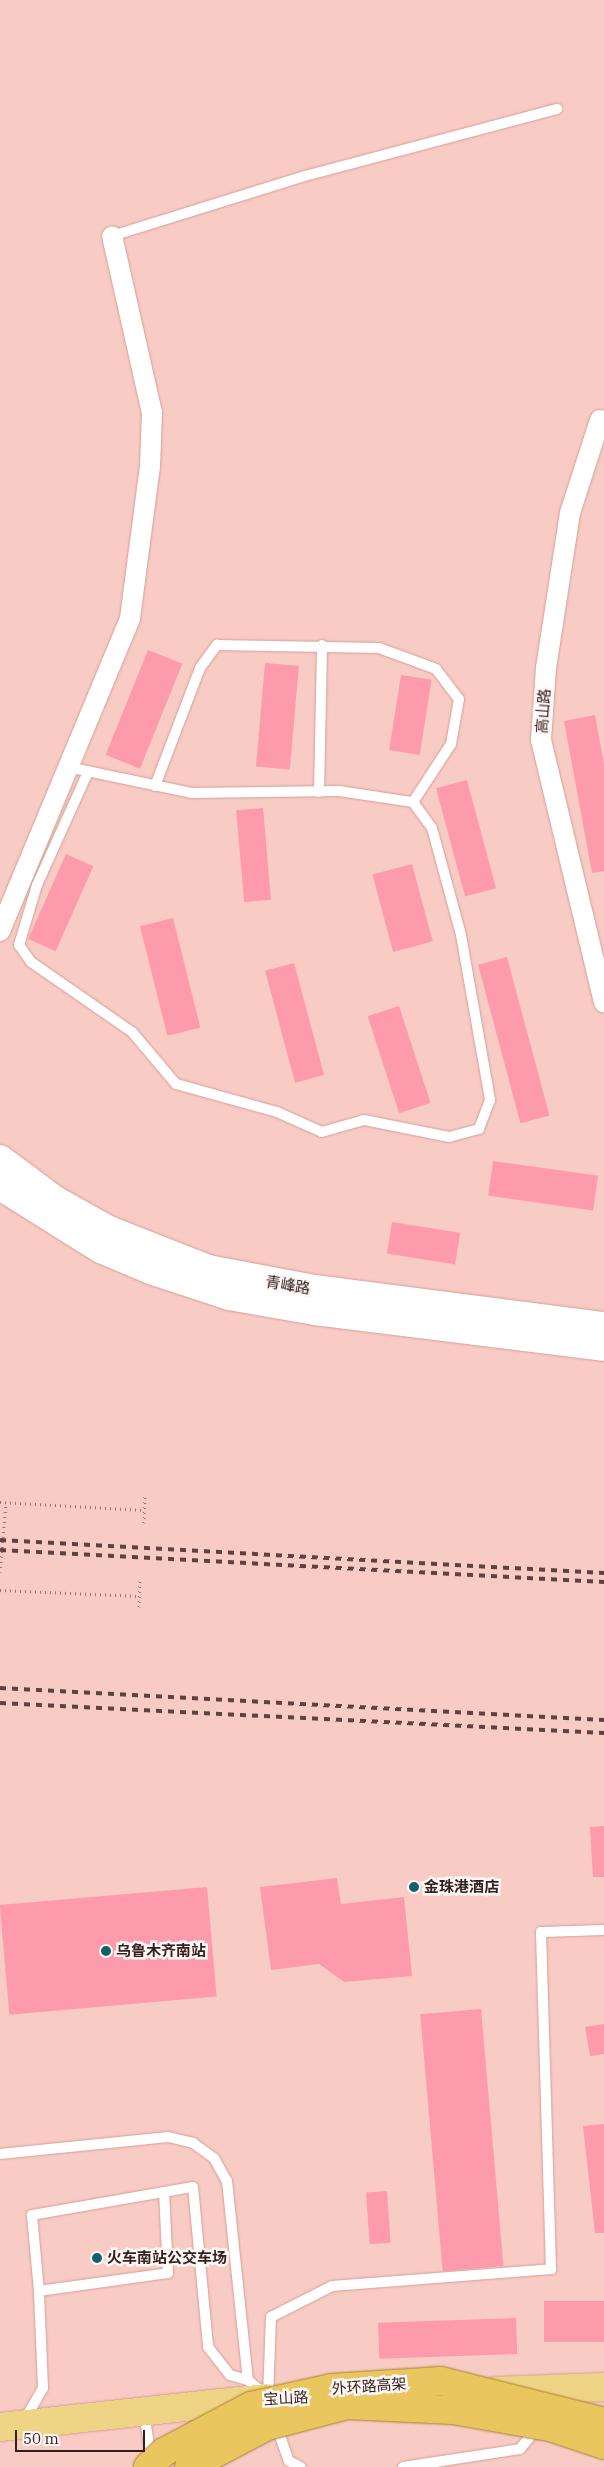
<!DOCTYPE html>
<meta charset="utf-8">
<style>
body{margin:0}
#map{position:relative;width:604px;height:2467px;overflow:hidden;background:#f8cbc4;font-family:"IBM Plex Serif","Noto Sans SC",serif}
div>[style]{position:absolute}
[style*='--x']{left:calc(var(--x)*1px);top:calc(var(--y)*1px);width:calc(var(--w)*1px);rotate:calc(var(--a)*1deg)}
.building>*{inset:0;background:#fd9bac;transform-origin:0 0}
.path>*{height:3px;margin-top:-1.5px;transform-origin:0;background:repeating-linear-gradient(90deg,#977671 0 1px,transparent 0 5px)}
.roads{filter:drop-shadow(0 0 1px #d5a097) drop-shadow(0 0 1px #d5a097)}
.service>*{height:10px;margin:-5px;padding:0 5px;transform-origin:5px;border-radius:5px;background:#fff}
.minor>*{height:20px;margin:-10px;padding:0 10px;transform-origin:10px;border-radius:10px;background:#fff}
.secondary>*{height:28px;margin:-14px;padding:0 14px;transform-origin:14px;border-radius:14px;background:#fff}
.primary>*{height:28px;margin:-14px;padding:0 14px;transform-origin:14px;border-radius:14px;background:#efd486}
.rail>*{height:4px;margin-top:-2px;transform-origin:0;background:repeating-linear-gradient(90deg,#5d433f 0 6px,transparent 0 12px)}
.path-bridge>*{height:3px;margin-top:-1.5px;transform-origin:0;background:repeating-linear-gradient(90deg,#977671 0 1px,transparent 0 5px)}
.bridges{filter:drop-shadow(0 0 1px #a7822d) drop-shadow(0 0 1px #a7822d)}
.trunk-bridge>*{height:28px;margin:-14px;padding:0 14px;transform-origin:14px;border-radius:14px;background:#eac65e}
.dots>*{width:14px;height:14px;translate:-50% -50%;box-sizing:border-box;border:2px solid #fdf7f6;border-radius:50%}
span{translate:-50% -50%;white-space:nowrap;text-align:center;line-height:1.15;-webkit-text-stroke:5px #fdf7f6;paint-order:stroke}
.street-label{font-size:15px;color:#341f1c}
.poi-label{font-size:15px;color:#341f1c;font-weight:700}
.left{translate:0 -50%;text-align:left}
.scale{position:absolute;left:15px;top:2430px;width:130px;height:22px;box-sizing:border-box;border:2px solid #341f1c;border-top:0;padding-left:6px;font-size:15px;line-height:18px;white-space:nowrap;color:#341f1c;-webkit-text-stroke:4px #fdf7f6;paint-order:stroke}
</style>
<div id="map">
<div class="building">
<i style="left:148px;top:650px;width:37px;height:113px;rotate:22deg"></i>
<i style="left:265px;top:663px;width:34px;height:104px;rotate:5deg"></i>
<i style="left:401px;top:675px;width:31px;height:76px;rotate:9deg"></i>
<i style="clip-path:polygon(595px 715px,604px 764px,604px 871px,592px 873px,564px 721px)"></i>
<i style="left:467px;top:780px;width:112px;height:32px;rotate:75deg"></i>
<i style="left:263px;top:808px;width:92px;height:27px;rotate:85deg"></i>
<i style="left:66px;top:854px;width:30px;height:93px;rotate:24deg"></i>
<i style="left:412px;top:864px;width:80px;height:41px;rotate:75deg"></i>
<i style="left:173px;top:918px;width:113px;height:34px;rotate:76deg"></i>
<i style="left:507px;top:957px;width:164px;height:30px;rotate:75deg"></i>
<i style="left:294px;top:963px;width:116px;height:30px;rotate:75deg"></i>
<i style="left:399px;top:1006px;width:102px;height:33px;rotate:72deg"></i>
<i style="left:493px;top:1161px;width:106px;height:35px;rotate:8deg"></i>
<i style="left:392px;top:1222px;width:69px;height:32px;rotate:9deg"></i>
<i style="clip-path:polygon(604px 1826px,604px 1877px,593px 1877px,590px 1827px)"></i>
<i style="clip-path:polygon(337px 1878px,341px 1904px,404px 1897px,412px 1976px,344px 1982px,319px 1964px,271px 1970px,260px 1887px)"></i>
<i style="left:207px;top:1887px;width:110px;height:208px;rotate:85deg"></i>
<i style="left:481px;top:2009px;width:258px;height:61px;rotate:85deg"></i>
<i style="clip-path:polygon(604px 2024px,604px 2054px,590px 2056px,585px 2027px)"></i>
<i style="clip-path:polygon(604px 2124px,604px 2233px,595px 2233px,583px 2126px)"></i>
<i style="left:387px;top:2191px;width:52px;height:21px;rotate:86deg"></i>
<i style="left:604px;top:2301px;width:41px;height:60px;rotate:90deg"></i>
<i style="left:516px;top:2318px;width:36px;height:138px;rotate:88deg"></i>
</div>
<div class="path">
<i style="--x:0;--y:1502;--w:144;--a:3.2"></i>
<i style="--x:144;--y:1523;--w:28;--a:-88"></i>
<i style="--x:0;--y:1590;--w:139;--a:2.5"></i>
<i style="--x:139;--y:1607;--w:27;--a:-88"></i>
</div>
<div class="roads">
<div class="service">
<i style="--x:112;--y:236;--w:202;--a:-17.3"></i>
<i style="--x:305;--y:176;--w:261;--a:-14.9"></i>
<i style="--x:68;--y:767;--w:126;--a:11.9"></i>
<i style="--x:191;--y:793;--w:148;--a:-0.8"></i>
<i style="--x:339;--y:791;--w:75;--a:8.5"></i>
<i style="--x:413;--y:802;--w:32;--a:54"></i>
<i style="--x:432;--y:828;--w:111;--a:74.8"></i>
<i style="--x:461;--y:935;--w:168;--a:80"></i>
<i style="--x:490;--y:1100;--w:31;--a:111"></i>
<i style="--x:479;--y:1129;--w:31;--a:165"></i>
<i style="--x:449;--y:1137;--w:87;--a:-168.7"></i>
<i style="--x:364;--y:1120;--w:44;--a:164.1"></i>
<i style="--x:322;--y:1132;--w:49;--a:-156"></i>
<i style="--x:277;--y:1112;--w:105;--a:-164.5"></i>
<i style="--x:176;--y:1084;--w:68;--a:-130.2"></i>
<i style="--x:132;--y:1032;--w:123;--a:-145.3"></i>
<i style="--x:31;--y:962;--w:21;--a:-125"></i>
<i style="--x:19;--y:945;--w:63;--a:-73.3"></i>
<i style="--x:37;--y:885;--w:124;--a:-65.7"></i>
<i style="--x:155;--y:786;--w:126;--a:-69.1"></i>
<i style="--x:200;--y:668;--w:29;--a:-54"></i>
<i style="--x:217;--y:645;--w:162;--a:1.1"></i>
<i style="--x:379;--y:648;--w:61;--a:20.2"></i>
<i style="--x:436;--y:669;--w:38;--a:53"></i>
<i style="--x:459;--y:699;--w:46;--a:100.1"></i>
<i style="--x:451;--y:744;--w:69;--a:123.2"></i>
<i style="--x:319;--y:792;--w:147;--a:-88.8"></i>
<i style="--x:0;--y:2154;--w:169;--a:-5.8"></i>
<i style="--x:168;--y:2137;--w:26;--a:13"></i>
<i style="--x:193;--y:2143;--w:26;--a:36"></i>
<i style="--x:214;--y:2158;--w:26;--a:61"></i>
<i style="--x:227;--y:2181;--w:200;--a:84"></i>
<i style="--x:39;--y:2291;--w:76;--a:-95.3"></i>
<i style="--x:32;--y:2215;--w:163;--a:-9.9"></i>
<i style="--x:193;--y:2187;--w:161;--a:84.6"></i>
<i style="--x:208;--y:2347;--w:36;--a:52"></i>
<i style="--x:230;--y:2375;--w:19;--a:16"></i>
<i style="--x:248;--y:2380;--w:20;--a:41"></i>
<i style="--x:268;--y:2398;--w:81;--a:-87.9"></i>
<i style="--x:271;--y:2317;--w:68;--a:-26.9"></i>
<i style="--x:332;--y:2286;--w:220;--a:-4.4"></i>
<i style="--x:551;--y:2269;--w:337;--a:-91.7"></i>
<i style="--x:541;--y:1932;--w:63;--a:-1.8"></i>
<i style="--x:144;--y:2413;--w:39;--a:81"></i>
<i style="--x:24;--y:2421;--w:38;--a:-60"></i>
<i style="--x:43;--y:2388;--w:97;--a:-92.4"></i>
<i style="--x:39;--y:2291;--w:130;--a:-7.9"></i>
<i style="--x:168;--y:2273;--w:81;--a:-92.8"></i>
<i style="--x:276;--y:2424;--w:39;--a:71"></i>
<i style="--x:289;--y:2461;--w:13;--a:27"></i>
<i style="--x:403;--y:2467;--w:118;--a:-8.7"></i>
<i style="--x:520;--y:2449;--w:28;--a:-51"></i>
</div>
<div class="minor">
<i style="--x:600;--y:420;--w:98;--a:107.9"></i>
<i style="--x:570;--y:513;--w:157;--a:98.8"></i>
<i style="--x:546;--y:668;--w:72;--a:94"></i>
<i style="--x:541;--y:740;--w:270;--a:76.5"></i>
<i style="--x:0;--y:931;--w:339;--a:-67.4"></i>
<i style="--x:130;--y:618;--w:152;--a:-82.5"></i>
<i style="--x:150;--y:467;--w:54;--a:-87.9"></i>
<i style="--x:152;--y:413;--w:181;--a:-102.7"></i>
</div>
<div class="secondary">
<i style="--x:0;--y:1159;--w:69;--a:36.7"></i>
<i style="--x:55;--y:1200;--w:62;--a:29.1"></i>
<i style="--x:109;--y:1230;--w:106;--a:21.5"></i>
<i style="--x:208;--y:1269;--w:108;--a:10.7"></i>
<i style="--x:314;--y:1289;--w:292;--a:7.3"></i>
<i style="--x:0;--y:1186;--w:119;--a:32"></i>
<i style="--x:101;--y:1249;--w:56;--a:22.9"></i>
<i style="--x:153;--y:1271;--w:80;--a:18.2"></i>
<i style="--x:229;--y:1296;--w:87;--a:9.9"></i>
<i style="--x:315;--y:1311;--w:291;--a:7.1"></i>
</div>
<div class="primary">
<i style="--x:496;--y:2391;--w:108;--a:-2.1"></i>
<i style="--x:0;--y:2427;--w:267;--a:-6.2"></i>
</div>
</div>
<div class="rail">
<i style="--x:0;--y:1540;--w:605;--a:3.13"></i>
<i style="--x:0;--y:1550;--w:605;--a:3.03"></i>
<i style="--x:0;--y:1688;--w:605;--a:3.03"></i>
<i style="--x:0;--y:1703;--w:605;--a:2.84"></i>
</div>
<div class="path-bridge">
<i style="--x:0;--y:1572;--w:69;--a:-85"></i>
</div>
<div class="bridges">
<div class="trunk-bridge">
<i style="--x:148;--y:2467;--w:22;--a:-43"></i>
<i style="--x:164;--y:2452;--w:98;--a:-27.9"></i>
<i style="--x:251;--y:2406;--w:83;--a:-12.5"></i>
<i style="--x:332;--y:2388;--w:109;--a:-3.7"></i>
<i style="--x:441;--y:2381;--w:168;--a:14.1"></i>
<i style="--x:189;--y:2467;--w:88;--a:-27.7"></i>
<i style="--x:267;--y:2426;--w:83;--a:-14.7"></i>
<i style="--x:347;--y:2405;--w:106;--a:2.7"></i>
<i style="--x:453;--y:2410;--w:98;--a:9.9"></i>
<i style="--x:550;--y:2427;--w:57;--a:18.4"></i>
</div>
</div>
<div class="dots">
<i style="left:414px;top:1887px;background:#14616c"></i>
<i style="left:106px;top:1951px;background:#14616c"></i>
<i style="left:97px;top:2258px;background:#14616c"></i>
</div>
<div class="street-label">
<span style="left:543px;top:711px;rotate:-86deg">高山路</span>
<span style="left:288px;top:1285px;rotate:9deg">青峰路</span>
<span style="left:369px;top:2386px;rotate:-4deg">外环路高架</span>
<span style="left:286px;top:2398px;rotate:-3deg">宝山路</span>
</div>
<div class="poi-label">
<span class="left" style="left:424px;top:1887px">金珠港酒店</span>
<span class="left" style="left:116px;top:1951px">乌鲁木齐南站</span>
<span class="left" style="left:107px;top:2258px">火车南站公交车场</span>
</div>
<div class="scale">50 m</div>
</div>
